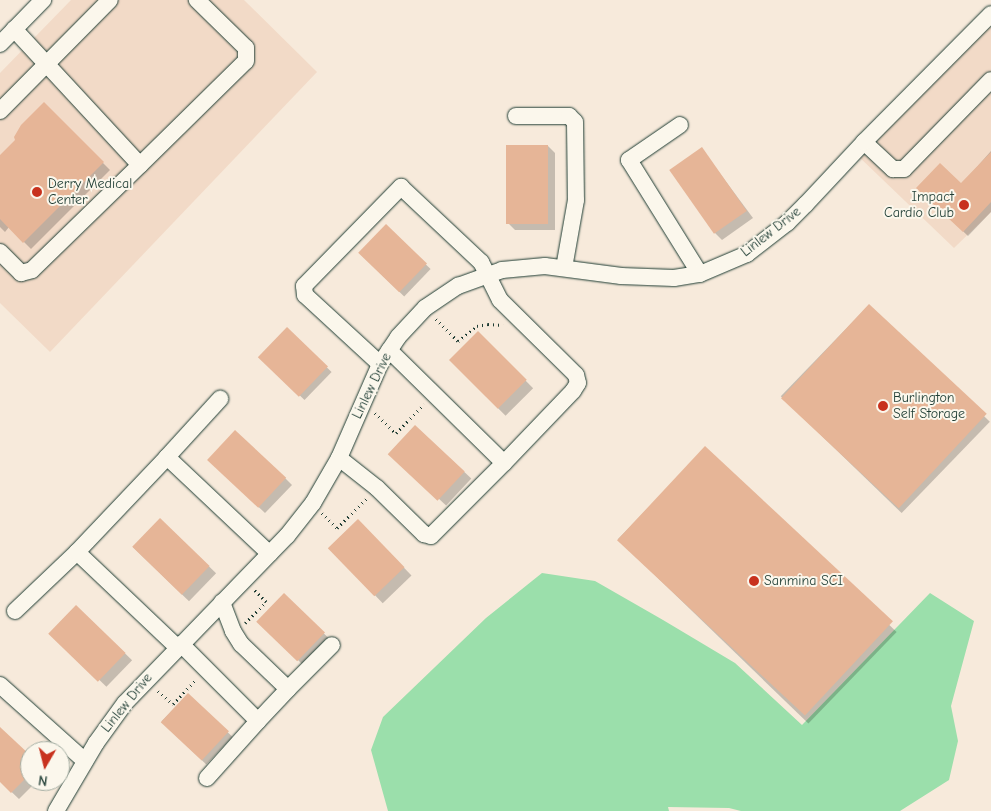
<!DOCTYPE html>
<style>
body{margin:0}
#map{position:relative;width:991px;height:811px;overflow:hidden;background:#f7eadb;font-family:"Comic Neue",sans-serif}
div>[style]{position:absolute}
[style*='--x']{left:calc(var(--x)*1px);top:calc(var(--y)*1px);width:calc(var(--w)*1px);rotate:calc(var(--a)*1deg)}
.built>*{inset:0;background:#f2dac7}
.green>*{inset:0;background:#9bdfab}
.shadow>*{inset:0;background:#0003;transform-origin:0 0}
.building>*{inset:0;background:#e6b597;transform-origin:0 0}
.path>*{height:2.5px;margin-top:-1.25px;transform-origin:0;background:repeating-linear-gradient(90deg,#1f3d34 0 1px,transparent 0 5px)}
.roads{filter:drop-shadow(0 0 1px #1f3d34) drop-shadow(0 0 1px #1f3d34)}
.minor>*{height:16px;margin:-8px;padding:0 8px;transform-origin:8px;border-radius:8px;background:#fbf7ec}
.dots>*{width:14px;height:14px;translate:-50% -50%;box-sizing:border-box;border:2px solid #fbf7ec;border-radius:50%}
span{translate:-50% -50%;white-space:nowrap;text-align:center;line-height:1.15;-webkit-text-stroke:4px #fbf7ec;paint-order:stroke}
.poi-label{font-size:14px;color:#1f3d34}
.left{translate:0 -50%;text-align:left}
.right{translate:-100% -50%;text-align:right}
.street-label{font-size:14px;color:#1f3d34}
.north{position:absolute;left:20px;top:741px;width:50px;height:50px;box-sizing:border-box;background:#fbf7ec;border:1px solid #a3ada2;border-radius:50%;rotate:188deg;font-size:14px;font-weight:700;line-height:20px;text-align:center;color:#1f3d34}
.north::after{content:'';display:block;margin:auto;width:18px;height:22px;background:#c8321e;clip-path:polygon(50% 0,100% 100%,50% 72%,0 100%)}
</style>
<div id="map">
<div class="built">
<i style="clip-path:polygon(71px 0,244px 0,317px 72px,50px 352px,0 303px,0 73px)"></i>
<i style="clip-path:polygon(991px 19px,991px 212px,954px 248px,856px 154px)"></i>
</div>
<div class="green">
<i style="clip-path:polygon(542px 573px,595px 581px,663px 620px,735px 663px,802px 725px,930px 593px,974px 621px,951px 706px,958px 741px,949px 780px,900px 811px,741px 811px,729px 808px,668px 807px,669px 811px,388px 811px,371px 750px,383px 717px,486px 618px)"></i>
</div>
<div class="shadow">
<i style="clip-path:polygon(44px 104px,110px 170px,31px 249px,9px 227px,5px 232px,0 227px,0 157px,17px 140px)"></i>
<i style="clip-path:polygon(548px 146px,555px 153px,555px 230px,515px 230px,508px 223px)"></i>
<i style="clip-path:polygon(701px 148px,753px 218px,722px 240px,715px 233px)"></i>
<i style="clip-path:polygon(991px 151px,991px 212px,968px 236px,918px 188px,961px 185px)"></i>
<i style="left:386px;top:226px;width:62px;height:38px;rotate:44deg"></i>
<i style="left:869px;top:305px;width:168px;height:127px;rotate:44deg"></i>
<i style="left:287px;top:329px;width:62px;height:39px;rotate:44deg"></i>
<i style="left:478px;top:333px;width:78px;height:39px;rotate:45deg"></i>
<i style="left:415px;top:426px;width:77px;height:37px;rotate:43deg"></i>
<i style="left:706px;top:448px;width:265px;height:127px;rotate:44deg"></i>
<i style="clip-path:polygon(216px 467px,285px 478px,292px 485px,265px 513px)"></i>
<i style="left:160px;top:519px;width:78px;height:39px;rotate:44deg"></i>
<i style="left:358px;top:520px;width:77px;height:40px;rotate:46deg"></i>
<i style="left:284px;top:595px;width:63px;height:37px;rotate:44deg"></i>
<i style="left:76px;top:606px;width:78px;height:37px;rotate:44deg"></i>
<i style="left:188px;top:694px;width:62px;height:38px;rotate:44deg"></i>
<i style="clip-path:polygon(0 728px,30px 757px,30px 781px,37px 781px,19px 799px,0 781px)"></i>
</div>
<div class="building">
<i style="clip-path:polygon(44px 102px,104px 162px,23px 243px,0 219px,0 155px,15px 140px,14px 137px,21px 125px)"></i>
<i style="left:506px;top:145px;width:42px;height:79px"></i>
<i style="left:702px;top:147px;width:78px;height:40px;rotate:55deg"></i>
<i style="clip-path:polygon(991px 152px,991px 202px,963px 232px,916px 188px,940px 163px,961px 183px)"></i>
<i style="left:386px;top:224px;width:57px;height:40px;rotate:44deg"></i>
<i style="left:869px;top:304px;width:161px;height:129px;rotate:43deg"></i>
<i style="left:287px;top:327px;width:57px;height:42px;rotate:44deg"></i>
<i style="left:478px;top:331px;width:69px;height:41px;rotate:45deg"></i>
<i style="left:415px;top:425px;width:68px;height:40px;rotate:43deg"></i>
<i style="left:235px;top:430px;width:70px;height:41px;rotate:43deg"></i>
<i style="left:705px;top:446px;width:257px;height:129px;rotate:43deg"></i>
<i style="left:160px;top:518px;width:69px;height:40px;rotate:44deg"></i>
<i style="left:358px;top:519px;width:67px;height:42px;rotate:46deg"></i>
<i style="left:284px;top:593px;width:57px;height:40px;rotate:44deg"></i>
<i style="left:76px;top:605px;width:69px;height:40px;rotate:44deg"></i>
<i style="left:188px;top:693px;width:56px;height:40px;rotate:43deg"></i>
<i style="clip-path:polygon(0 727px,30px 755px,30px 774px,11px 793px,0 782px)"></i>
</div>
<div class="path">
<i style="--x:436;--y:319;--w:31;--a:45"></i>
<i style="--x:458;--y:341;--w:24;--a:-38"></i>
<i style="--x:477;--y:326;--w:11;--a:-10"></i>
<i style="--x:488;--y:324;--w:15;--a:4"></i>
<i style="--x:375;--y:413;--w:29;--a:44"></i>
<i style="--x:396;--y:433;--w:40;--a:-46"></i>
<i style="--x:322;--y:513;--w:21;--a:45"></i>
<i style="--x:337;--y:528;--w:41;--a:-45"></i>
<i style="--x:245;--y:623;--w:30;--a:-45"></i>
<i style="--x:266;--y:602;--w:17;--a:-135"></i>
<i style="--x:158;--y:691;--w:20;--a:41"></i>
<i style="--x:173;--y:704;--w:34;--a:-47"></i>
</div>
<div class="roads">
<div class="minor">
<i style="--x:14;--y:29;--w:185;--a:47.2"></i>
<i style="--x:140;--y:165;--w:148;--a:-44.5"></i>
<i style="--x:246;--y:61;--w:13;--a:-90"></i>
<i style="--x:246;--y:48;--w:69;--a:-135.6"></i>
<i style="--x:0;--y:44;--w:62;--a:-45.7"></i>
<i style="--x:0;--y:111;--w:156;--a:-45.3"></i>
<i style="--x:516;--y:116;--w:53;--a:0"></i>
<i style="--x:569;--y:116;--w:8;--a:45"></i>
<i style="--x:575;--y:122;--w:78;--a:89.3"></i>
<i style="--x:576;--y:200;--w:69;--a:100"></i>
<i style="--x:680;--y:125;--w:62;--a:145.5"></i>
<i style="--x:629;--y:160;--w:134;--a:58.1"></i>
<i style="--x:864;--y:142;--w:40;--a:43"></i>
<i style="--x:893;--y:169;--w:11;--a:0"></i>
<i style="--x:904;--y:169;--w:124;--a:-45.7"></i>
<i style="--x:0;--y:252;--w:30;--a:45"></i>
<i style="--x:21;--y:273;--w:11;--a:-15"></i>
<i style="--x:32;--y:270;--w:151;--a:-44.2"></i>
<i style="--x:380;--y:364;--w:102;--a:-137.4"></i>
<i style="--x:305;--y:295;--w:9;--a:-96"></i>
<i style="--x:304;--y:286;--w:139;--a:-45.6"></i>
<i style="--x:401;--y:187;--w:110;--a:43.2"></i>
<i style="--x:481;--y:262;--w:42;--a:63.4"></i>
<i style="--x:500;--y:300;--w:107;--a:44.6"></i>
<i style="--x:576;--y:375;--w:8;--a:76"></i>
<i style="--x:578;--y:383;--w:9;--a:122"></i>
<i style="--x:573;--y:391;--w:100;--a:133.8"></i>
<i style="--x:504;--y:463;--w:161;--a:-135.5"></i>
<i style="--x:167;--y:457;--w:79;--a:-47.6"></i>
<i style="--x:339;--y:458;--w:48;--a:38.3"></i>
<i style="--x:377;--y:488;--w:66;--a:44.4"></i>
<i style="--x:424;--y:534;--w:7;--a:16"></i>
<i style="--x:431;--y:536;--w:103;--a:-45"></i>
<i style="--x:15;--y:611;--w:86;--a:-43.6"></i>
<i style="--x:181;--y:644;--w:109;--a:45"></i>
<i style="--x:258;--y:721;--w:44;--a:-46.8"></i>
<i style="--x:288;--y:689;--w:65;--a:-136.2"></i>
<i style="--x:241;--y:644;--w:15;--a:-122"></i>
<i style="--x:233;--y:631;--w:31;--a:-111"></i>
<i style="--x:177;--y:647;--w:138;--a:-136.5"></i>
<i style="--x:77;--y:552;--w:131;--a:-46.5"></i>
<i style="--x:167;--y:457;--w:141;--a:43.3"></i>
<i style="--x:0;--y:685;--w:114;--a:41.8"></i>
<i style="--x:288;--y:689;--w:62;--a:-45"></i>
<i style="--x:207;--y:778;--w:76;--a:-48.2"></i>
<i style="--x:56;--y:811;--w:79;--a:-59.5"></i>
<i style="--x:96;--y:743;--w:49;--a:-54.1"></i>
<i style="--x:125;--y:703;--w:233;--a:-45.9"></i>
<i style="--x:287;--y:536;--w:42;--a:-51.8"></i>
<i style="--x:313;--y:503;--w:52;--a:-60"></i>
<i style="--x:339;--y:458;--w:103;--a:-66.4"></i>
<i style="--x:380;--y:364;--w:32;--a:-56"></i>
<i style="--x:398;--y:337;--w:40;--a:-47"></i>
<i style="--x:425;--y:308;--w:40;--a:-34"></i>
<i style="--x:458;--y:286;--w:47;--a:-20"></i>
<i style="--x:502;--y:270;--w:43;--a:-5.3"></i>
<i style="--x:545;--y:266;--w:77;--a:7.5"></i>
<i style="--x:621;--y:276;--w:53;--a:2.2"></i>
<i style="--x:674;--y:278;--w:26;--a:-9"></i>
<i style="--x:700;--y:274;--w:51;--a:-23.1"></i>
<i style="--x:747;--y:254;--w:51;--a:-37.8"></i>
<i style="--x:787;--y:223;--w:27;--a:-45"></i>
<i style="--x:806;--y:204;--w:85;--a:-46.9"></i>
<i style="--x:864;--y:142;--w:180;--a:-45.2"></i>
</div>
</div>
<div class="dots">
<i style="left:37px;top:192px;background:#c8321e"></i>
<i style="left:964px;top:205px;background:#c8321e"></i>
<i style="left:883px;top:406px;background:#c8321e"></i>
<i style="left:754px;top:581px;background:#c8321e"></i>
</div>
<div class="poi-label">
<span class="left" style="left:48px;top:192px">Derry Medical<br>Center</span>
<span class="right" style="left:954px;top:205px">Impact<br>Cardio Club</span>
<span class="left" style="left:893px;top:406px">Burlington<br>Self Storage</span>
<span class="left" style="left:764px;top:581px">Sanmina SCI</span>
</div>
<div class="street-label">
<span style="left:771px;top:232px;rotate:-38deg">Linlew Drive</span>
<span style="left:372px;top:386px;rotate:-64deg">Linlew Drive</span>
<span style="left:127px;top:703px;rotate:-51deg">Linlew Drive</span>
</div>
<div class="north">N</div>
</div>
